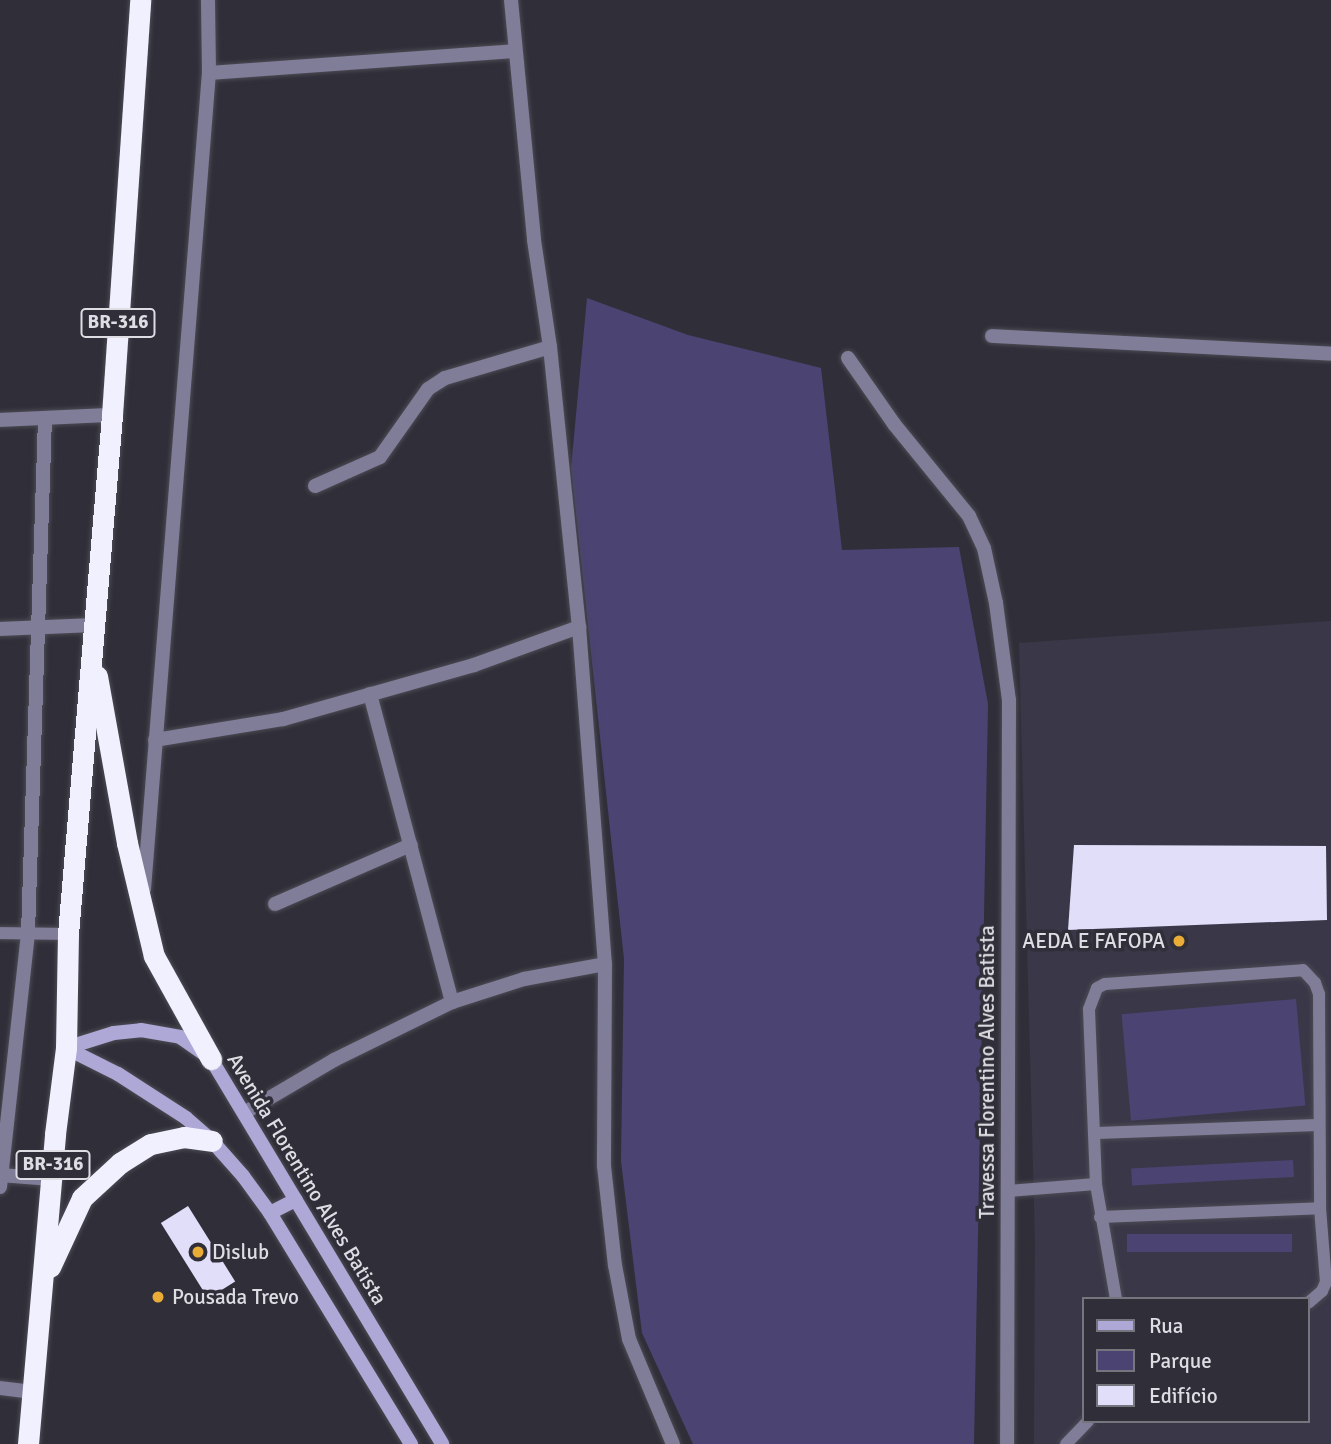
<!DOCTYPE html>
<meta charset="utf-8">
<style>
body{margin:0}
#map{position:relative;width:1331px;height:1444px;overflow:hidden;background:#302f39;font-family:Signika,sans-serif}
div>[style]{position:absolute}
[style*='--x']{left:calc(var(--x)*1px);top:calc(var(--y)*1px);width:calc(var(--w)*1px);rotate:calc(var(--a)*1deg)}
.built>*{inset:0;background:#3a3848}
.green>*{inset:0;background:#4b4472;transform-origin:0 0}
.building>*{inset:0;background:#e0def9;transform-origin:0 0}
.roads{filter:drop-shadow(0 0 2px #4c4b54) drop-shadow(0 0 2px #4c4b54)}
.lane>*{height:12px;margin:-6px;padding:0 6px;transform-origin:6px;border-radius:6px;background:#807d99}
.street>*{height:14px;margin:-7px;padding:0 7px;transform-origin:7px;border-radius:7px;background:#807d99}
.secondary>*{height:14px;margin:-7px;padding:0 7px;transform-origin:7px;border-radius:7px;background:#ada8d5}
.highway>*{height:21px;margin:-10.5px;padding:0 10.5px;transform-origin:10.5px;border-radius:10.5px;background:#f1f0fe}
.dots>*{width:19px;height:19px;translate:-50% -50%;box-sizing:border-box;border:4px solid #302f39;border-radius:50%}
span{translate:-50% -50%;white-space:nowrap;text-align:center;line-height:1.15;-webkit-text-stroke:7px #302f39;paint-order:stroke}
.shield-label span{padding:2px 5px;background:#302f39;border:2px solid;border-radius:5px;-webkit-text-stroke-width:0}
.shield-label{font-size:19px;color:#dddde3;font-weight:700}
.poi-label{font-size:21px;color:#dddde3}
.right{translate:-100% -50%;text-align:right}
.left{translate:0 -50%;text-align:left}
.street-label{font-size:21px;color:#dddde3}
.legend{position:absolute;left:1082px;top:1297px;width:228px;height:126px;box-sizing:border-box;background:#302f39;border:2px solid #75757d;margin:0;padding:9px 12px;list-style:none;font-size:21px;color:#dddde3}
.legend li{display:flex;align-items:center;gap:14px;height:35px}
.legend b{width:35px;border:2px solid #75757d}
</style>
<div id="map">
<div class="built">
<i style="clip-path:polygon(evenodd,1331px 621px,1331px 1444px,1034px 1444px,1035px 1240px,1019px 643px,1331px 621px,1084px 1299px,1308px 1299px,1308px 1421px,1084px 1421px,1084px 1299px)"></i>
</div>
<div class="green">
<i style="clip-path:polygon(587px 298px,688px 335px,821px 368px,842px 550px,959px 547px,988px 704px,974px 1444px,693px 1444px,642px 1333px,621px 1161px,624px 959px,571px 468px)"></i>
<i style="left:1296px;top:999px;width:107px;height:175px;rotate:85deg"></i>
<i style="left:1293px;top:1160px;width:17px;height:162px;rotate:87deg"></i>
<i style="left:1127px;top:1234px;width:165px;height:18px"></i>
</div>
<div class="building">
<i style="clip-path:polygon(1074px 845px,1326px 846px,1327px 920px,1068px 930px)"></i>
<i style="left:188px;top:1206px;width:89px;height:32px;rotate:58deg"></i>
</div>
<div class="roads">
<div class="lane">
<i style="--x:0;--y:933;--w:68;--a:0.8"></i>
<i style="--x:1096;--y:1133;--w:222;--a:-2.1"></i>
<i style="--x:1008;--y:1191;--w:88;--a:-4.5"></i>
<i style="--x:1100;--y:1217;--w:220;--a:-2.3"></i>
<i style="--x:1116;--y:1299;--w:117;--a:-99.9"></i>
<i style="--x:1096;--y:1184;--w:175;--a:-92.3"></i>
<i style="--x:1089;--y:1009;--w:22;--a:-69"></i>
<i style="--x:1097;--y:988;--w:9;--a:-27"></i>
<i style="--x:1105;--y:984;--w:198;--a:-4"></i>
<i style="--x:1303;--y:970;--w:18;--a:47"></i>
<i style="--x:1315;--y:983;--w:12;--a:70"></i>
<i style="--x:1319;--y:994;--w:214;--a:89.7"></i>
<i style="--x:1320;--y:1208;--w:74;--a:85.4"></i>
<i style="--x:1326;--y:1282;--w:10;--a:114"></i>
<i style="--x:1322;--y:1291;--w:18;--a:139"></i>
<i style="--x:1066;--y:1444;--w:32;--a:-46"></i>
</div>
<div class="street">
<i style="--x:511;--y:0;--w:241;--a:84.5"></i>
<i style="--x:534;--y:240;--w:108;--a:81.5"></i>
<i style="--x:550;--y:347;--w:281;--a:84.1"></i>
<i style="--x:579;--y:627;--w:338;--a:85.6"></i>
<i style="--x:605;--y:964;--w:202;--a:90.3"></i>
<i style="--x:604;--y:1166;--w:100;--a:83.7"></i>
<i style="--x:615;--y:1265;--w:75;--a:79.3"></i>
<i style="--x:629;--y:1339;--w:114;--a:67.3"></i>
<i style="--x:209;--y:73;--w:306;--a:-4.1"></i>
<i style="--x:992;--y:336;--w:339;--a:3"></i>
<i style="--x:848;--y:358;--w:80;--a:55.1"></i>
<i style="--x:894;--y:424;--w:119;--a:50.8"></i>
<i style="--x:969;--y:516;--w:35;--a:65"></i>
<i style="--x:984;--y:548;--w:56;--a:77.7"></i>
<i style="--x:996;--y:603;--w:98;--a:82.4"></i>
<i style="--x:1009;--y:700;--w:744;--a:90.15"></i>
<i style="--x:0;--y:420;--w:112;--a:-2.6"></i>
<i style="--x:315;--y:486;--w:71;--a:-24"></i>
<i style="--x:380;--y:457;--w:83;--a:-54.8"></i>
<i style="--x:428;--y:389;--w:20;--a:-33"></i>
<i style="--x:445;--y:378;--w:109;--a:-16.4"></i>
<i style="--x:0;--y:629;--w:93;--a:-2.5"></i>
<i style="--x:370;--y:694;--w:319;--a:75.1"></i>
<i style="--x:155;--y:740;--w:130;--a:-9.3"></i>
<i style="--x:283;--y:719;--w:198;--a:-15.8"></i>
<i style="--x:474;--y:665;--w:112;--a:-19.9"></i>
<i style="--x:144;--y:889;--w:819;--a:-85.45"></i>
<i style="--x:209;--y:73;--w:73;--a:-90.8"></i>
<i style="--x:275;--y:904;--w:148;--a:-23.5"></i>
<i style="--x:244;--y:1113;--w:104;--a:-30.5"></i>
<i style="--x:334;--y:1060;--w:131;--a:-26.2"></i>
<i style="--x:452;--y:1002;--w:76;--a:-17.7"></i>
<i style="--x:524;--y:979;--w:82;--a:-10.5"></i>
<i style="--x:0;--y:1175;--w:52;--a:4.4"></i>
<i style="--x:0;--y:1187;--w:256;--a:-83.7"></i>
<i style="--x:28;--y:933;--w:514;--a:-88.11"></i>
<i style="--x:0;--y:1388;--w:32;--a:7"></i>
</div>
<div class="secondary">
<i style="--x:66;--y:1048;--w:50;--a:-17.4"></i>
<i style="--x:114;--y:1033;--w:27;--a:-6"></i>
<i style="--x:141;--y:1030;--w:40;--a:10"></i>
<i style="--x:180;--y:1037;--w:38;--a:35"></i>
<i style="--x:211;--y:1059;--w:449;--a:59"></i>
<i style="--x:66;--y:1048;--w:58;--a:26.6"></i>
<i style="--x:118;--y:1074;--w:81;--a:32.9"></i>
<i style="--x:186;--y:1118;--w:35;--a:41"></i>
<i style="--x:212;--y:1141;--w:47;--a:48.5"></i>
<i style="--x:243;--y:1176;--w:46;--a:53.9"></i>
<i style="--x:270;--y:1213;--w:271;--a:58.6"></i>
<i style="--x:270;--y:1213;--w:29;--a:-27"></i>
</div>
<div class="highway">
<i style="--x:97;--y:676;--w:170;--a:79.8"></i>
<i style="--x:127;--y:843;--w:116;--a:76.6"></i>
<i style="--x:154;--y:956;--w:118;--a:61"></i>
<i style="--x:50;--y:1267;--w:76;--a:-65.1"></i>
<i style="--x:82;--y:1198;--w:52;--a:-42.6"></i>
<i style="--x:120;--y:1163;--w:36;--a:-32"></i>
<i style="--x:151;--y:1144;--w:34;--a:-12"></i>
<i style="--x:184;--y:1137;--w:28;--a:8"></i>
<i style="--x:28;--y:1444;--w:311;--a:-85"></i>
<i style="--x:55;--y:1134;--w:87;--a:-82.7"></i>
<i style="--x:66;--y:1048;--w:114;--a:-89"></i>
<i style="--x:68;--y:934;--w:521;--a:-85.15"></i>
<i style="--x:112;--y:415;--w:416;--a:-86.1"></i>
</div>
</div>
<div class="dots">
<i style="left:1179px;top:941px;background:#e8ac37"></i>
<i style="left:198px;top:1252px;background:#e8ac37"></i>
<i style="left:158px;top:1297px;background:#e8ac37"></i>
</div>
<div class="shield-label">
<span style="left:118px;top:323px">BR-316</span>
<span style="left:53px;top:1165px">BR-316</span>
</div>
<div class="poi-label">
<span class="right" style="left:1165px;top:941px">AEDA E FAFOPA</span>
<span class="left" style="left:212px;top:1252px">Dislub</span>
<span class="left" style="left:172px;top:1297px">Pousada Trevo</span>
</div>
<div class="street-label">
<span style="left:987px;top:1072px;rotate:-90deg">Travessa Florentino Alves Batista</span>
<span style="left:307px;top:1179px;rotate:59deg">Avenida Florentino Alves Batista</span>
</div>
<ul class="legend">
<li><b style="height:9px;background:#ada8d5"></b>Rua</li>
<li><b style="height:19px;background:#4b4472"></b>Parque</li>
<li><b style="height:19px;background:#e0def9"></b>Edifício</li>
</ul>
</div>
